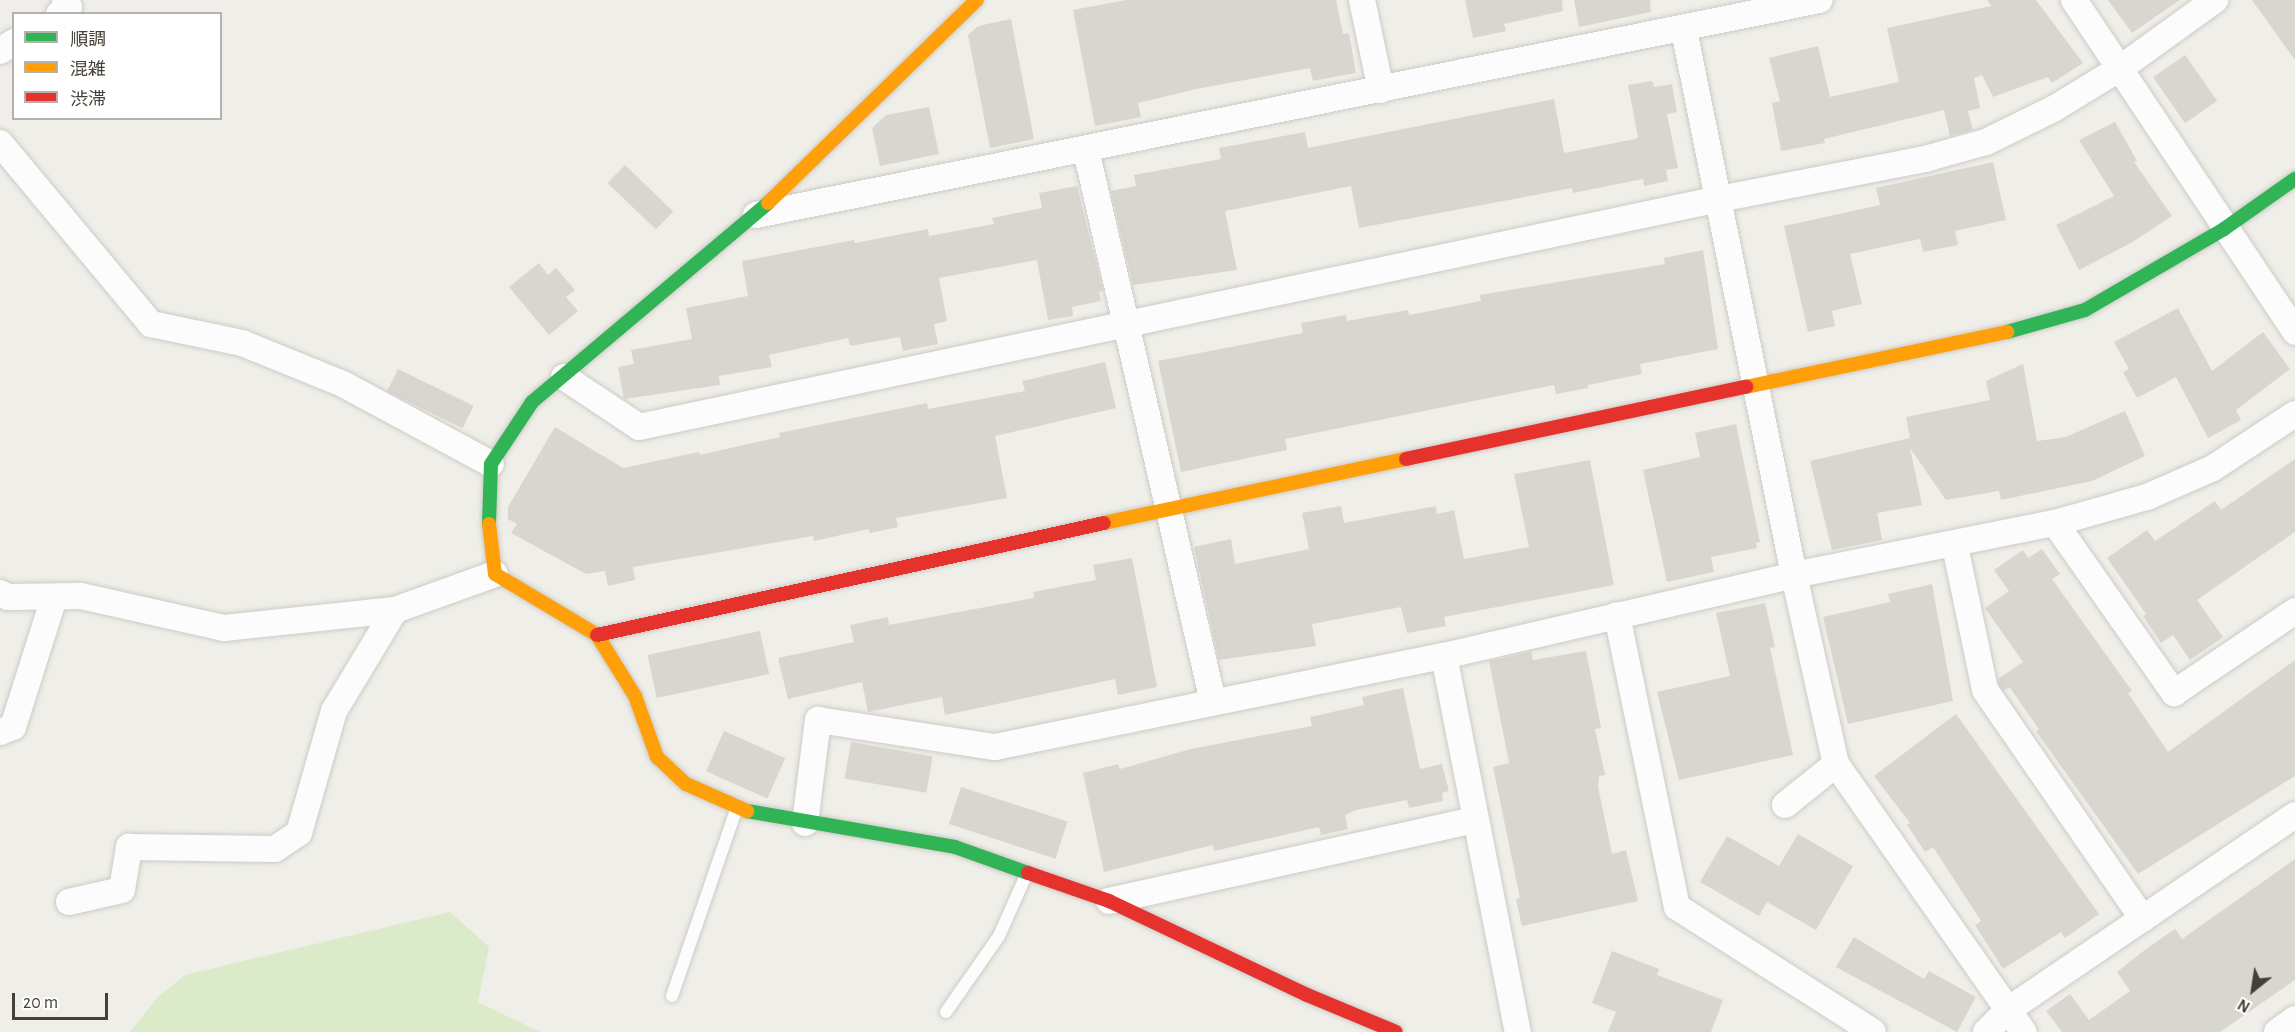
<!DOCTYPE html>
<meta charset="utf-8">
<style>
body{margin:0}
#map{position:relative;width:2295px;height:1032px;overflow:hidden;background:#efeee8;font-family:"Alegreya Sans","Noto Sans JP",sans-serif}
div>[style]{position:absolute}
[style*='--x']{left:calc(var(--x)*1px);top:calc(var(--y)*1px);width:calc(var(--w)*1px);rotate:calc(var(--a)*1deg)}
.green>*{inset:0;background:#dbeac8}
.building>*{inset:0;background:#d9d6d0;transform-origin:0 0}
.roads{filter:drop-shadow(0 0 2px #cdcbc6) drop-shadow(0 0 2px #cdcbc6)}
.lane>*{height:12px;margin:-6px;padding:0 6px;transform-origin:6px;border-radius:6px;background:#fdfcfc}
.street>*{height:26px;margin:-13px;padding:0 13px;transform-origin:13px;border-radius:13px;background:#fdfcfc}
.fast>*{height:14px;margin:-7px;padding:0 7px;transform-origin:7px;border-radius:7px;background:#30b455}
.slow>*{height:14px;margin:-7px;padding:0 7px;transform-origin:7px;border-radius:7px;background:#ff9f0a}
.jam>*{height:14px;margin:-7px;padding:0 7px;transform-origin:7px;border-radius:7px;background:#e5322d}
span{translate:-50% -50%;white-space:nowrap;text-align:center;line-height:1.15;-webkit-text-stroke:4.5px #fff;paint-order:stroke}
.legend{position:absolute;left:12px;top:12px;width:210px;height:108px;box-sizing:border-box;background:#fff;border:2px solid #b5b2ae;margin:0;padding:8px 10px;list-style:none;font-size:18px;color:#453f35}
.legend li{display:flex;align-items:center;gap:12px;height:30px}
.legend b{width:30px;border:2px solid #b5b2ae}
.north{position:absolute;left:2223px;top:960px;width:60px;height:60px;-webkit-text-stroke:4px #fff;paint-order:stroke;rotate:210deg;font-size:16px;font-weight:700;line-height:24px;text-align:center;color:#453f35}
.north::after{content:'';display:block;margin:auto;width:21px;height:27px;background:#453f35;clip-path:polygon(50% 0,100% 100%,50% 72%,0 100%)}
.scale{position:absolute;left:12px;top:993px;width:96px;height:27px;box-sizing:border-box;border:3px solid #453f35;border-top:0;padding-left:8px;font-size:18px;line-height:21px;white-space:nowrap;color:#453f35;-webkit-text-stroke:4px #fff;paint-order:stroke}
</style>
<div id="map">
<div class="green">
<i style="clip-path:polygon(450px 912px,489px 947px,478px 1002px,540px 1032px,130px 1032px,158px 997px,185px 975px)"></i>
</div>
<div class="building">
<i style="clip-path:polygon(1126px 0,1336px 0,1343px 34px,1349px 33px,1356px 73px,1313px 81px,1310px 68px,1196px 89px,1138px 103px,1141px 117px,1095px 126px,1073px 10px)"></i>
<i style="clip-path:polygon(1465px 0,1562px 0,1563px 11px,1504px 24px,1506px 31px,1473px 38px)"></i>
<i style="clip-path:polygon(1574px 0,1650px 0,1651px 12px,1579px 27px)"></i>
<i style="clip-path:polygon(1987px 0,2036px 0,2083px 63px,2052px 83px,2048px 77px,1993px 97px,1982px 75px,1974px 78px,1980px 108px,1968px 111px,1973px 130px,1950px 136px,1944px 110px,1824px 139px,1825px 143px,1781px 151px,1772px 103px,1780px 101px,1769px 58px,1818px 46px,1830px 97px,1899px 82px,1887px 28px,1991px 6px)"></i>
<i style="clip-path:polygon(2108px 0,2180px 0,2132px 33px)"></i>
<i style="clip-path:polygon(2252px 0,2295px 0,2295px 60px)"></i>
<i style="clip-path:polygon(1011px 19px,1034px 139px,990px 148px,968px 35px,978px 26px)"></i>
<i style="left:2185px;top:55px;width:56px;height:39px;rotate:55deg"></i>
<i style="clip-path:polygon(1652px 81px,1654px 87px,1672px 84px,1677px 112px,1667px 114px,1678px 168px,1666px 170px,1668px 181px,1644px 186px,1643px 179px,1573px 193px,1572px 188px,1359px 228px,1351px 186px,1225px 211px,1237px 270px,1133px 285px,1111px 191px,1136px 186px,1134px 175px,1221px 159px,1219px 148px,1305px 132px,1308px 148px,1554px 99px,1564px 153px,1635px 139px,1638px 137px,1628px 85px)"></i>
<i style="clip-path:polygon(929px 107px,939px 154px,880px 166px,872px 128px,886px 115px)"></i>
<i style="clip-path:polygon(2115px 122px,2137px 161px,2134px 162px,2172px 216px,2131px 243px,2079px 270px,2056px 225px,2114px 196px,2079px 140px)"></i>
<i style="clip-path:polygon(1993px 162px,2006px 220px,1955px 231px,1958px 245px,1923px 252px,1920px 239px,1850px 254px,1862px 304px,1832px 311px,1835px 326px,1808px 332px,1784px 226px,1880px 205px,1876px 188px)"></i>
<i style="left:625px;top:165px;width:67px;height:25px;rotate:44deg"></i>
<i style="clip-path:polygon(1077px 186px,1103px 291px,1099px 292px,1101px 301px,1072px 307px,1073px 316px,1048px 320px,1037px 260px,939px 278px,947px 321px,934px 324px,938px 344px,903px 351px,900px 337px,850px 346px,848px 338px,769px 355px,772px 367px,719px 376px,720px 385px,624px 399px,618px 367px,634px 364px,631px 350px,692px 339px,686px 308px,748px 296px,742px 261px,854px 240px,855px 243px,928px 229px,929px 236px,994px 224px,992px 218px,1042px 208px,1039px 193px)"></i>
<i style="clip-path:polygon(1703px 250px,1718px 349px,1640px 364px,1642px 374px,1588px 385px,1588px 388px,1556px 394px,1554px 385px,1285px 439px,1287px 450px,1181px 472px,1158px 361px,1303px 333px,1301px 323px,1346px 315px,1347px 321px,1408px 310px,1409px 315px,1481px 301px,1480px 295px,1665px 264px,1664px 258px)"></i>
<i style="clip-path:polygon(539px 263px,548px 275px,556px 268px,575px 290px,566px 297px,578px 311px,549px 335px,509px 287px)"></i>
<i style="clip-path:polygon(2178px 308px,2212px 371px,2263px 332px,2290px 369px,2236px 410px,2241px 420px,2208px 438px,2176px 377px,2137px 398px,2123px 372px,2129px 369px,2114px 342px)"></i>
<i style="clip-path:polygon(1105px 362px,1116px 408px,995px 436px,1007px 498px,896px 518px,898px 527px,870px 533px,868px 529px,814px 541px,813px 536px,633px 567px,635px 580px,608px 586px,605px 571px,586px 574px,511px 533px,517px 524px,508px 519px,508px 507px,555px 427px,623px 468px,699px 452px,700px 455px,780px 437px,779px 433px,927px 403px,928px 409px,1025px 391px,1022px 381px)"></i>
<i style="clip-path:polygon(2023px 364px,2037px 441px,2066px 437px,2125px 411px,2145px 456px,2092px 481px,2001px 500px,1999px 491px,1946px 500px,1910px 448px,1922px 505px,1877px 513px,1882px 540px,1832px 550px,1810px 461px,1910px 438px,1906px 417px,1990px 400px,1986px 381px)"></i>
<i style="left:398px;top:369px;width:84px;height:25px;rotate:26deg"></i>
<i style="clip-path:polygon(1736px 424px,1760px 542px,1756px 543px,1757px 548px,1711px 557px,1714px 572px,1667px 582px,1643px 470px,1700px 457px,1695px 433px)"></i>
<i style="clip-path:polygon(2295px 459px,2295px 532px,2197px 600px,2223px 637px,2190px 660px,2173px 635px,2161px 643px,2143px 616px,2146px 614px,2107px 558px,2147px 530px,2155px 541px,2215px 501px,2221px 510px)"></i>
<i style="clip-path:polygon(1590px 460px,1614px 585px,1444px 617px,1446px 626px,1407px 633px,1401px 607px,1312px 624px,1316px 646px,1219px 660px,1194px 547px,1231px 539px,1235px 564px,1309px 549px,1302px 513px,1341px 506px,1344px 523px,1436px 506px,1437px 514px,1454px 510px,1464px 559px,1529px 547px,1514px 474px)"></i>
<i style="clip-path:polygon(2042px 549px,2060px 574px,2052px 579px,2132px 691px,2128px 693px,2168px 752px,2295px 660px,2295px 776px,2138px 874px,2036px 731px,2039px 729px,2010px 688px,2003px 690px,1999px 684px,1998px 679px,2023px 662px,1985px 608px,2009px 591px,1994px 570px,2023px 550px,2028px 558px)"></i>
<i style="clip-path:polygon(1132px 558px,1157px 687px,1118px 695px,1115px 679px,945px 715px,942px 697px,868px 712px,862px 682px,788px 699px,778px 658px,854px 642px,850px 625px,888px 617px,889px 625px,1034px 598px,1033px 592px,1096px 580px,1093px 565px)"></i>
<i style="clip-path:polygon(1932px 584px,1953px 701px,1848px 724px,1823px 617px,1890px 602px,1888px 594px)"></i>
<i style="clip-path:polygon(1765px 603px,1775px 647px,1770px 648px,1793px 755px,1679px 780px,1657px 692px,1730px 676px,1716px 613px)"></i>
<i style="left:760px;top:631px;width:44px;height:115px;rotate:78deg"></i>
<i style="clip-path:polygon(1586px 651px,1601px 728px,1595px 729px,1605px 775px,1599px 776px,1598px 787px,1612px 854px,1626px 850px,1638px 901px,1522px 926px,1516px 899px,1520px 898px,1493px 767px,1509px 763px,1489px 661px,1531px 652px,1533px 660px)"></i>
<i style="clip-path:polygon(1403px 688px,1420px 769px,1442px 764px,1449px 791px,1442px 793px,1443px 801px,1409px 808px,1407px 800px,1356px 810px,1345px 815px,1348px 829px,1321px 835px,1319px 827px,1214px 851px,1213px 845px,1104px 872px,1083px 773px,1118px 764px,1120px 769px,1191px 749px,1312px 726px,1310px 717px,1364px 705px,1362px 697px)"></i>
<i style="clip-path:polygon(1956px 714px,2099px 914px,2065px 938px,2061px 932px,2003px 969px,1975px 925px,1981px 921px,1933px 847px,1925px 852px,1907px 825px,1910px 823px,1874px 776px)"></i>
<i style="left:724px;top:731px;width:67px;height:44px;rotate:24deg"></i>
<i style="left:851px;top:742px;width:83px;height:37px;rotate:10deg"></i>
<i style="left:961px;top:787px;width:112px;height:39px;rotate:18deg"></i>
<i style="clip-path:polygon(1798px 834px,1853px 866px,1816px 930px,1767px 902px,1759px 916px,1700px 882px,1727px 836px,1779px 866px)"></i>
<i style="clip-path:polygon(2295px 859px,2295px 980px,2220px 1032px,2062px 1032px,2046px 1011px,2070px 994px,2089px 1020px,2130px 991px,2117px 972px,2146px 949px,2175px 929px,2182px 939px)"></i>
<i style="clip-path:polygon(1854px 937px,1924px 979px,1929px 971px,1976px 997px,1957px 1032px,1836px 967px)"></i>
<i style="clip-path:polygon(1612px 951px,1659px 969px,1657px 975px,1723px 1000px,1711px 1032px,1608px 1032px,1616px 1012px,1592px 1003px)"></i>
</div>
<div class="roads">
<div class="lane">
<i style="--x:672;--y:996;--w:197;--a:-71"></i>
<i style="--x:946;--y:1012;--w:93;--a:-55.1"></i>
<i style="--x:999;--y:936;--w:69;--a:-66"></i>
</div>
<div class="street">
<i style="--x:1362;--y:0;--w:92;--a:78.1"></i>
<i style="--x:2074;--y:0;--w:399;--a:56.3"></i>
<i style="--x:59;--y:14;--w:12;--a:-35"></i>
<i style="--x:69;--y:7;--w:8;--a:-120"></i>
<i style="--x:1684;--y:30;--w:556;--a:78.59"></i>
<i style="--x:1794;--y:575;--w:194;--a:77.5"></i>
<i style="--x:1836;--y:764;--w:327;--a:55"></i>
<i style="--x:0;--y:51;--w:17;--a:-33"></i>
<i style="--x:0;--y:143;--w:236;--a:50.2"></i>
<i style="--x:151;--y:324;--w:93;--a:11.8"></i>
<i style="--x:242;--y:343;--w:109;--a:22.1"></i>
<i style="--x:343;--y:384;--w:168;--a:28.4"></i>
<i style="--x:1086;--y:150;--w:566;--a:77.04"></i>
<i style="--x:756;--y:215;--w:1085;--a:-11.43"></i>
<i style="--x:564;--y:377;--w:90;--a:33.7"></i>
<i style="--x:639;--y:427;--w:1104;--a:-11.92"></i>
<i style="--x:1719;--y:199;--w:210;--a:-11"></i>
<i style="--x:1925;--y:159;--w:63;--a:-15.6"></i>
<i style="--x:1986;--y:142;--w:77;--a:-26.2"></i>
<i style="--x:2055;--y:108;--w:79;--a:-31.5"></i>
<i style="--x:2122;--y:67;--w:115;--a:-35.8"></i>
<i style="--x:2055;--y:523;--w:208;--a:55"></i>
<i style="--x:2174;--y:693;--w:146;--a:-34.1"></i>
<i style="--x:1955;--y:546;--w:147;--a:78.2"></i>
<i style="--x:1985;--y:690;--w:278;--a:55.4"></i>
<i style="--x:0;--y:593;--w:9;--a:27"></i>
<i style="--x:8;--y:597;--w:73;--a:-0.8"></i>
<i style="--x:81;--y:596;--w:147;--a:12.6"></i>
<i style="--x:224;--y:628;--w:172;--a:-6"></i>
<i style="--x:395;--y:610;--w:106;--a:-19.8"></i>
<i style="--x:1617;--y:615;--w:298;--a:78.4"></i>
<i style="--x:1677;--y:907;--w:232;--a:32.5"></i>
<i style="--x:1444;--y:656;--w:383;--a:78.9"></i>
<i style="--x:0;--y:732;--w:14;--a:-21"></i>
<i style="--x:13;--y:727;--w:135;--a:-72.4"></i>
<i style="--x:1785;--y:805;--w:65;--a:-38.8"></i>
<i style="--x:805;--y:823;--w:104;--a:-82.8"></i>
<i style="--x:818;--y:720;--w:179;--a:8.7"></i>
<i style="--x:995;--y:747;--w:458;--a:-11.5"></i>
<i style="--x:1444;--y:656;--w:359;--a:-13"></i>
<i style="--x:1794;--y:575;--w:266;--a:-11.3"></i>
<i style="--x:2055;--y:523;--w:96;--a:-15.8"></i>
<i style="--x:2147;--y:497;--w:72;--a:-23.7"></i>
<i style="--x:2213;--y:468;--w:98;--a:-33.4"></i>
<i style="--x:1109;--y:901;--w:374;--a:-12.5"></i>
<i style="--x:69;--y:902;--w:54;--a:-12.8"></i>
<i style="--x:122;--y:890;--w:44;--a:-80.8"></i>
<i style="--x:129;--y:847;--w:146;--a:0.8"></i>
<i style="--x:275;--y:849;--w:29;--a:-34"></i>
<i style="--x:299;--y:833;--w:127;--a:-74"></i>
<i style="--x:334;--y:711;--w:118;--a:-58.9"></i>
<i style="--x:1986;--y:1032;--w:31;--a:-45"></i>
<i style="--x:2008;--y:1010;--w:347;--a:-34.2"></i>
<i style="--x:2277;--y:1032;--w:22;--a:-36"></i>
</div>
<div class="fast">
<i style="--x:2007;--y:332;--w:81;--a:-15.8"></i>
<i style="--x:2085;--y:310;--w:161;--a:-30.2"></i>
<i style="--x:2224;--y:229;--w:87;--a:-35.2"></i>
<i style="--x:489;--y:524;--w:60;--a:-88.1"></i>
<i style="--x:491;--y:464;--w:74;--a:-56.5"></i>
<i style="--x:532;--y:402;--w:309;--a:-40.1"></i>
<i style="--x:747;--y:811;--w:211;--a:9.8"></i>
<i style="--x:955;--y:847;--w:77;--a:19.6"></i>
</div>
<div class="slow">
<i style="--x:768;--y:203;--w:291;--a:-44.2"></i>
<i style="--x:1746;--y:387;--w:267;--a:-11.9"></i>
<i style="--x:1104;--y:523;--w:309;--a:-12"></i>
<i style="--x:489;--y:524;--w:50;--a:83.2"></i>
<i style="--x:495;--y:574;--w:119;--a:30.9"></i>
<i style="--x:597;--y:635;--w:72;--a:58.1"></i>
<i style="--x:635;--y:696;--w:65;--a:70.2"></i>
<i style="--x:657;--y:757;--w:40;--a:43"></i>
<i style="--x:686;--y:784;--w:67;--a:23.9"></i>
</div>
<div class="jam">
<i style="--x:1406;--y:459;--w:348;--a:-12"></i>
<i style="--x:597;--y:635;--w:519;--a:-12.46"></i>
<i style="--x:1028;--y:873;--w:86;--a:19.1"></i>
<i style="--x:1109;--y:901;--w:219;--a:25.4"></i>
<i style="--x:1307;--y:995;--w:96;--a:22.6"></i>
</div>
</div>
<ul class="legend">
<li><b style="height:8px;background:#30b455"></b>順調</li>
<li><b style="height:8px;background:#ff9f0a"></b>混雑</li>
<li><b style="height:8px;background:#e5322d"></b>渋滞</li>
</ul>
<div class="north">N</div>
<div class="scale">20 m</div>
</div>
